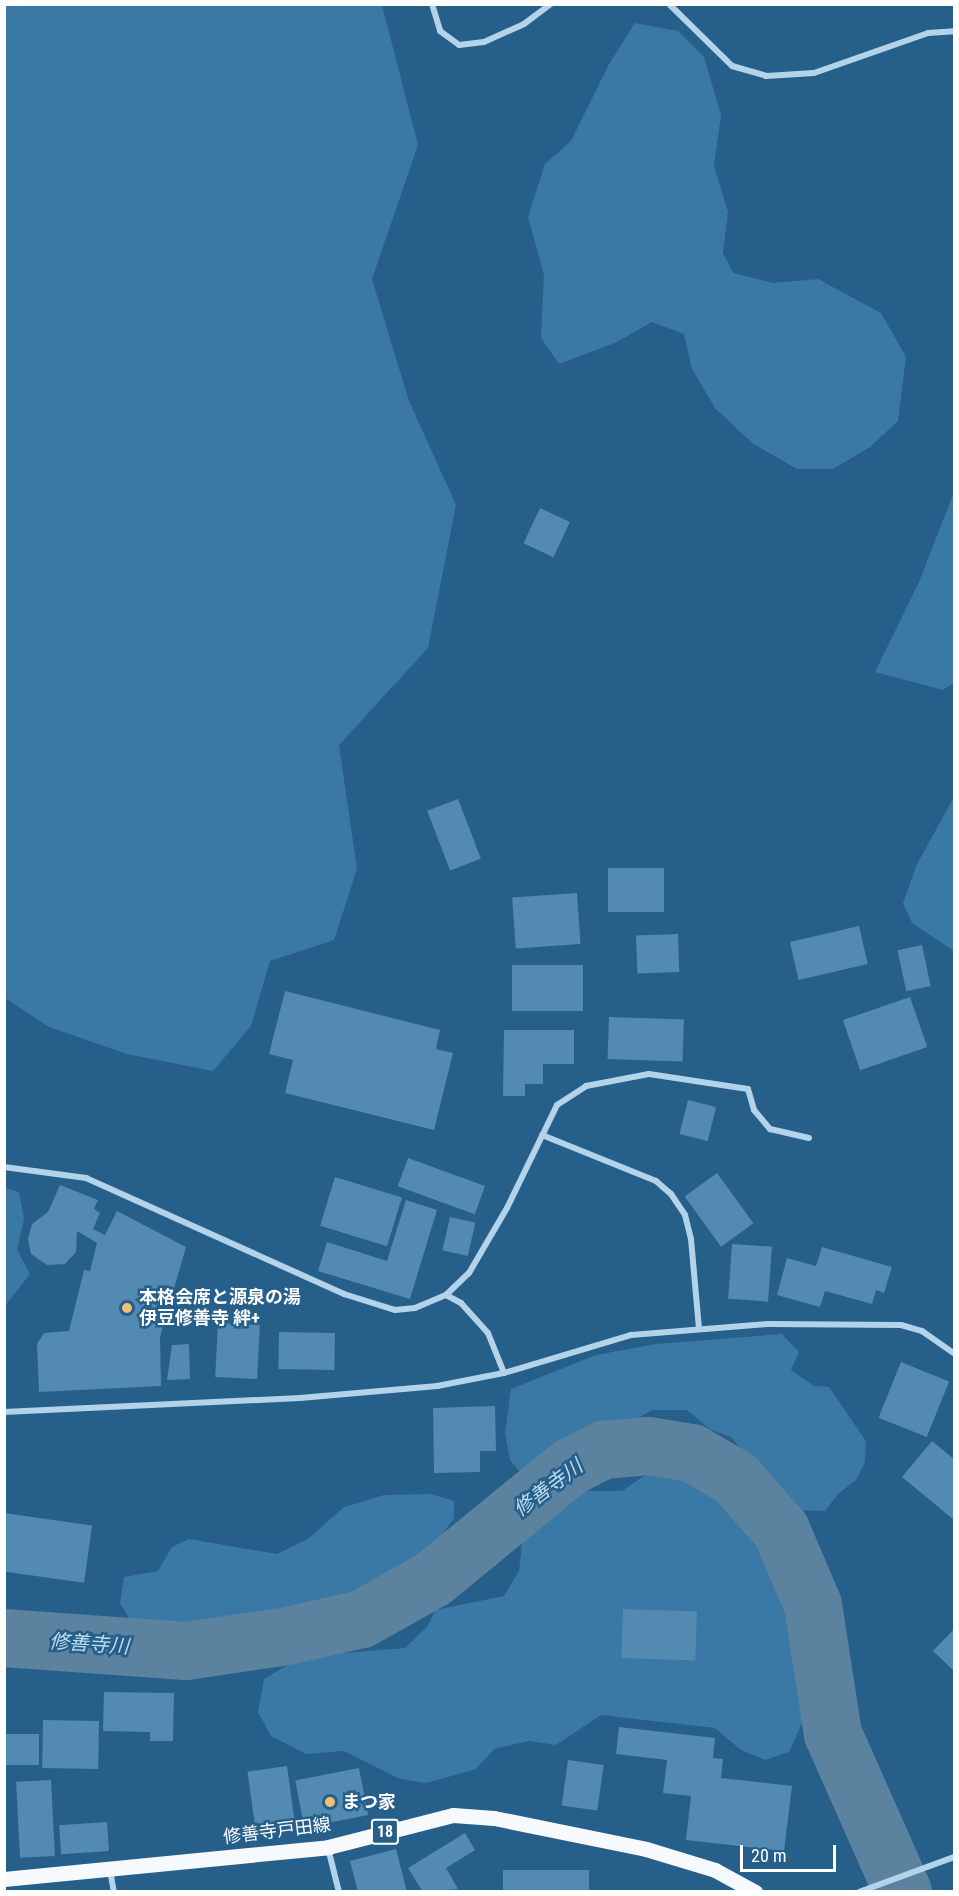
<!DOCTYPE html>
<meta charset="utf-8">
<style>
body{margin:0}
#map{position:relative;width:959px;height:1896px;overflow:hidden;background:#255f8a;font-family:"Roboto Condensed","Noto Sans JP",sans-serif}
div>[style]{position:absolute}
[style*='--x']{left:calc(var(--x)*1px);top:calc(var(--y)*1px);width:calc(var(--w)*1px);rotate:calc(var(--a)*1deg)}
.green>*{inset:0;background:#3a79a6}
.river>*{height:58px;margin:-29px;padding:0 29px;transform-origin:29px;border-radius:29px;background:#5b829f}
.building>*{inset:0;background:#528ab2;transform-origin:0 0}
.street>*{height:6px;margin:-3px;padding:0 3px;transform-origin:3px;border-radius:3px;background:#b3d3ea}
.primary>*{height:15px;margin:-7.5px;padding:0 7.5px;transform-origin:7.5px;border-radius:7.5px;background:#f6fafe}
.dots>*{width:16px;height:16px;translate:-50% -50%;box-sizing:border-box;border:3px solid #255f8a;border-radius:50%}
span{translate:-50% -50%;white-space:nowrap;text-align:center;line-height:1.15;-webkit-text-stroke:5px #255f8a;paint-order:stroke}
.shield-label span{padding:2px 4px;background:#255f8a;border:2px solid;border-radius:4px;-webkit-text-stroke-width:0}
.shield-label{font-size:16px;color:#fff;font-weight:700}
.poi-label{font-size:18px;color:#fff;font-weight:700}
.left{translate:0 -50%;text-align:left}
.street-label{font-size:18px;color:#fff}
.water-label{font-size:20px;color:#bedcf1;font-style:italic}
.frame{position:absolute;inset:0;border:6px solid #fff;pointer-events:none}
.scale{position:absolute;left:740px;top:1845px;width:96px;height:27px;box-sizing:border-box;border:3px solid #fff;border-top:0;padding-left:8px;font-size:18px;line-height:21px;white-space:nowrap;color:#fff;-webkit-text-stroke:4px #255f8a;paint-order:stroke}
</style>
<div id="map">
<div class="green">
<i style="clip-path:polygon(4px 5px,382px 5px,418px 145px,372px 279px,409px 401px,456px 505px,428px 648px,339px 745px,357px 869px,334px 940px,270px 961px,251px 1026px,213px 1071px,127px 1054px,49px 1027px,5px 998px)"></i>
<i style="clip-path:polygon(635px 23px,678px 31px,704px 57px,721px 115px,714px 166px,728px 212px,723px 253px,733px 273px,773px 283px,818px 279px,881px 313px,906px 357px,898px 421px,870px 447px,833px 469px,797px 469px,752px 443px,715px 408px,692px 369px,684px 334px,652px 322px,617px 342px,559px 364px,541px 338px,544px 275px,528px 217px,545px 164px,571px 141px,609px 64px)"></i>
<i style="clip-path:polygon(954px 492px,954px 683px,943px 690px,875px 672px,919px 582px)"></i>
<i style="clip-path:polygon(954px 797px,954px 951px,912px 923px,903px 903px,917px 864px)"></i>
<i style="clip-path:polygon(5px 1188px,19px 1192px,24px 1219px,17px 1250px,30px 1274px,5px 1306px)"></i>
<i style="clip-path:polygon(782px 1334px,799px 1352px,791px 1370px,814px 1386px,829px 1387px,866px 1441px,865px 1462px,856px 1480px,838px 1494px,825px 1511px,797px 1510px,753px 1477px,746px 1455px,731px 1437px,711px 1430px,687px 1410px,652px 1410px,619px 1429px,569px 1441px,547px 1460px,521px 1473px,510px 1460px,505px 1434px,511px 1389px,596px 1355px,656px 1344px)"></i>
<i style="clip-path:polygon(654px 1469px,710px 1486px,729px 1498px,779px 1563px,801px 1645px,806px 1714px,789px 1752px,765px 1760px,741px 1750px,715px 1728px,601px 1715px,556px 1745px,529px 1741px,494px 1749px,476px 1769px,427px 1783px,400px 1779px,344px 1751px,306px 1754px,271px 1736px,258px 1712px,264px 1679px,293px 1662px,318px 1655px,405px 1648px,428px 1626px,435px 1610px,504px 1596px,519px 1571px,523px 1534px,532px 1518px,550px 1502px,588px 1491px,622px 1491px)"></i>
<i style="clip-path:polygon(431px 1494px,454px 1501px,454px 1518px,433px 1547px,402px 1565px,379px 1588px,341px 1595px,278px 1618px,223px 1625px,209px 1620px,185px 1631px,132px 1623px,120px 1603px,124px 1577px,158px 1571px,172px 1547px,189px 1539px,277px 1554px,308px 1539px,344px 1507px,384px 1495px)"></i>
</div>
<div class="river">
<i style="--x:4;--y:1638;--w:182;--a:4.1"></i>
<i style="--x:186;--y:1651;--w:102;--a:-8.4"></i>
<i style="--x:287;--y:1636;--w:77;--a:-12.8"></i>
<i style="--x:362;--y:1619;--w:81;--a:-29.4"></i>
<i style="--x:433;--y:1579;--w:177;--a:-39.3"></i>
<i style="--x:570;--y:1467;--w:38;--a:-27"></i>
<i style="--x:604;--y:1450;--w:44;--a:-5.2"></i>
<i style="--x:648;--y:1446;--w:45;--a:9"></i>
<i style="--x:692;--y:1453;--w:50;--a:30.2"></i>
<i style="--x:735;--y:1478;--w:69;--a:48.5"></i>
<i style="--x:781;--y:1530;--w:82;--a:66.9"></i>
<i style="--x:813;--y:1605;--w:131;--a:81.2"></i>
<i style="--x:833;--y:1734;--w:173;--a:66.1"></i>
</div>
<div class="building">
<i style="left:540px;top:508px;width:33px;height:39px;rotate:25deg"></i>
<i style="left:458px;top:799px;width:64px;height:33px;rotate:69deg"></i>
<i style="left:608px;top:868px;width:56px;height:44px"></i>
<i style="left:577px;top:893px;width:51px;height:65px;rotate:86deg"></i>
<i style="left:859px;top:926px;width:39px;height:71px;rotate:77deg"></i>
<i style="left:678px;top:934px;width:38px;height:42px;rotate:88deg"></i>
<i style="left:922px;top:945px;width:42px;height:25px;rotate:78deg"></i>
<i style="left:512px;top:965px;width:71px;height:46px"></i>
<i style="clip-path:polygon(285px 991px,440px 1030px,436px 1049px,453px 1053px,434px 1130px,285px 1093px,293px 1060px,269px 1054px)"></i>
<i style="left:910px;top:997px;width:53px;height:71px;rotate:71deg"></i>
<i style="left:609px;top:1017px;width:75px;height:42px;rotate:2deg"></i>
<i style="clip-path:polygon(504px 1030px,574px 1030px,574px 1064px,543px 1064px,543px 1084px,525px 1084px,525px 1096px,503px 1096px)"></i>
<i style="left:688px;top:1100px;width:29px;height:35px;rotate:14deg"></i>
<i style="left:408px;top:1158px;width:82px;height:30px;rotate:20deg"></i>
<i style="left:717px;top:1173px;width:62px;height:40px;rotate:54deg"></i>
<i style="left:335px;top:1177px;width:70px;height:51px;rotate:17deg"></i>
<i style="clip-path:polygon(60px 1185px,98px 1200px,94px 1209px,100px 1213px,93px 1229px,105px 1235px,117px 1211px,186px 1247px,160px 1337px,161px 1386px,39px 1392px,37px 1344px,44px 1333px,69px 1331px,84px 1270px,90px 1271px,97px 1243px,77px 1231px,76px 1252px,65px 1264px,47px 1265px,31px 1254px,28px 1239px,32px 1224px,48px 1212px)"></i>
<i style="clip-path:polygon(406px 1200px,437px 1210px,410px 1299px,318px 1271px,327px 1242px,387px 1261px)"></i>
<i style="left:450px;top:1217px;width:26px;height:34px;rotate:13deg"></i>
<i style="left:732px;top:1244px;width:40px;height:55px;rotate:4deg"></i>
<i style="clip-path:polygon(822px 1247px,892px 1267px,884px 1293px,876px 1290px,872px 1304px,825px 1291px,820px 1307px,777px 1295px,787px 1258px,816px 1266px)"></i>
<i style="left:218px;top:1323px;width:42px;height:54px;rotate:3deg"></i>
<i style="left:279px;top:1332px;width:56px;height:37px;rotate:1deg"></i>
<i style="clip-path:polygon(189px 1344px,190px 1379px,167px 1380px,172px 1345px)"></i>
<i style="left:901px;top:1362px;width:52px;height:60px;rotate:22deg"></i>
<i style="clip-path:polygon(495px 1406px,496px 1451px,480px 1451px,480px 1472px,434px 1473px,433px 1408px)"></i>
<i style="clip-path:polygon(932px 1441px,954px 1459px,954px 1520px,902px 1477px)"></i>
<i style="left:4px;top:1513px;width:89px;height:58px;rotate:8deg"></i>
<i style="left:623px;top:1609px;width:74px;height:49px;rotate:2deg"></i>
<i style="clip-path:polygon(953px 1630px,954px 1632px,954px 1671px,933px 1651px)"></i>
<i style="clip-path:polygon(104px 1692px,174px 1693px,173px 1741px,150px 1741px,150px 1732px,103px 1731px)"></i>
<i style="left:43px;top:1720px;width:56px;height:48px;rotate:1deg"></i>
<i style="clip-path:polygon(619px 1727px,715px 1738px,713px 1758px,723px 1759px,721px 1778px,792px 1786px,784px 1851px,686px 1840px,691px 1796px,663px 1793px,667px 1760px,616px 1754px)"></i>
<i style="left:4px;top:1734px;width:35px;height:31px"></i>
<i style="left:568px;top:1760px;width:36px;height:46px;rotate:8deg"></i>
<i style="left:287px;top:1766px;width:58px;height:40px;rotate:82deg"></i>
<i style="left:359px;top:1768px;width:48px;height:65px;rotate:79deg"></i>
<i style="left:51px;top:1780px;width:76px;height:35px;rotate:87deg"></i>
<i style="left:107px;top:1822px;width:29px;height:48px;rotate:86deg"></i>
<i style="clip-path:polygon(465px 1833px,475px 1850px,446px 1868px,458px 1889px,423px 1892px,408px 1868px)"></i>
<i style="clip-path:polygon(396px 1849px,407px 1892px,358px 1892px,350px 1861px)"></i>
<i style="left:503px;top:1870px;width:86px;height:22px"></i>
</div>
<div class="street">
<i style="--x:432;--y:4;--w:28;--a:73"></i>
<i style="--x:440;--y:31;--w:24;--a:36"></i>
<i style="--x:459;--y:45;--w:25;--a:-7"></i>
<i style="--x:484;--y:42;--w:44;--a:-24.2"></i>
<i style="--x:524;--y:24;--w:34;--a:-37"></i>
<i style="--x:669;--y:4;--w:88;--a:44.5"></i>
<i style="--x:732;--y:66;--w:35;--a:16"></i>
<i style="--x:766;--y:76;--w:48;--a:-3.6"></i>
<i style="--x:814;--y:73;--w:121;--a:-19.3"></i>
<i style="--x:928;--y:33;--w:26;--a:-4"></i>
<i style="--x:542;--y:1135;--w:123;--a:22"></i>
<i style="--x:656;--y:1181;--w:20;--a:41"></i>
<i style="--x:671;--y:1194;--w:25;--a:56"></i>
<i style="--x:685;--y:1215;--w:25;--a:76"></i>
<i style="--x:691;--y:1239;--w:90;--a:84.9"></i>
<i style="--x:4;--y:1167;--w:83;--a:7.6"></i>
<i style="--x:86;--y:1178;--w:283;--a:24.2"></i>
<i style="--x:344;--y:1294;--w:53;--a:17.4"></i>
<i style="--x:395;--y:1310;--w:20;--a:-6"></i>
<i style="--x:415;--y:1308;--w:34;--a:-23"></i>
<i style="--x:446;--y:1295;--w:32;--a:-44"></i>
<i style="--x:469;--y:1273;--w:75;--a:-59.7"></i>
<i style="--x:507;--y:1208;--w:114;--a:-64.1"></i>
<i style="--x:557;--y:1105;--w:35;--a:-33"></i>
<i style="--x:586;--y:1086;--w:64;--a:-10.8"></i>
<i style="--x:649;--y:1074;--w:100;--a:8.6"></i>
<i style="--x:748;--y:1089;--w:22;--a:74"></i>
<i style="--x:754;--y:1110;--w:25;--a:50"></i>
<i style="--x:770;--y:1129;--w:40;--a:13"></i>
<i style="--x:446;--y:1295;--w:17;--a:28"></i>
<i style="--x:461;--y:1303;--w:40;--a:48"></i>
<i style="--x:488;--y:1333;--w:43;--a:68.2"></i>
<i style="--x:4;--y:1412;--w:296;--a:-2.7"></i>
<i style="--x:300;--y:1398;--w:138;--a:-5"></i>
<i style="--x:437;--y:1386;--w:68;--a:-11"></i>
<i style="--x:504;--y:1373;--w:133;--a:-16.7"></i>
<i style="--x:631;--y:1335;--w:137;--a:-4.6"></i>
<i style="--x:768;--y:1324;--w:133;--a:0.4"></i>
<i style="--x:901;--y:1325;--w:22;--a:16"></i>
<i style="--x:922;--y:1331;--w:39;--a:35"></i>
<i style="--x:328;--y:1848;--w:45;--a:76"></i>
<i style="--x:110;--y:1870;--w:22;--a:80"></i>
<i style="--x:859;--y:1892;--w:101;--a:-20.2"></i>
</div>
<div class="primary">
<i style="--x:4;--y:1879;--w:326;--a:-5.6"></i>
<i style="--x:328;--y:1847;--w:129;--a:-14.4"></i>
<i style="--x:453;--y:1815;--w:41;--a:4.2"></i>
<i style="--x:494;--y:1818;--w:155;--a:11.5"></i>
<i style="--x:646;--y:1849;--w:72;--a:16.9"></i>
<i style="--x:715;--y:1870;--w:46;--a:28.8"></i>
</div>
<div class="dots">
<i style="left:127px;top:1308px;background:#f3bf77"></i>
<i style="left:330px;top:1802px;background:#f3bf77"></i>
</div>
<div class="shield-label">
<span style="left:385px;top:1832px">18</span>
</div>
<div class="poi-label">
<span class="left" style="left:139px;top:1308px">本格会席と源泉の湯<br>伊豆修善寺 絆+</span>
<span class="left" style="left:342px;top:1802px">まつ家</span>
</div>
<div class="street-label">
<span style="left:277px;top:1831px;rotate:-7deg">修善寺戸田線</span>
</div>
<div class="water-label">
<span style="left:548px;top:1488px;rotate:-37deg">修善寺川</span>
<span style="left:89px;top:1644px;rotate:4deg">修善寺川</span>
</div>
<div class="frame"></div>
<div class="scale">20 m</div>
</div>
